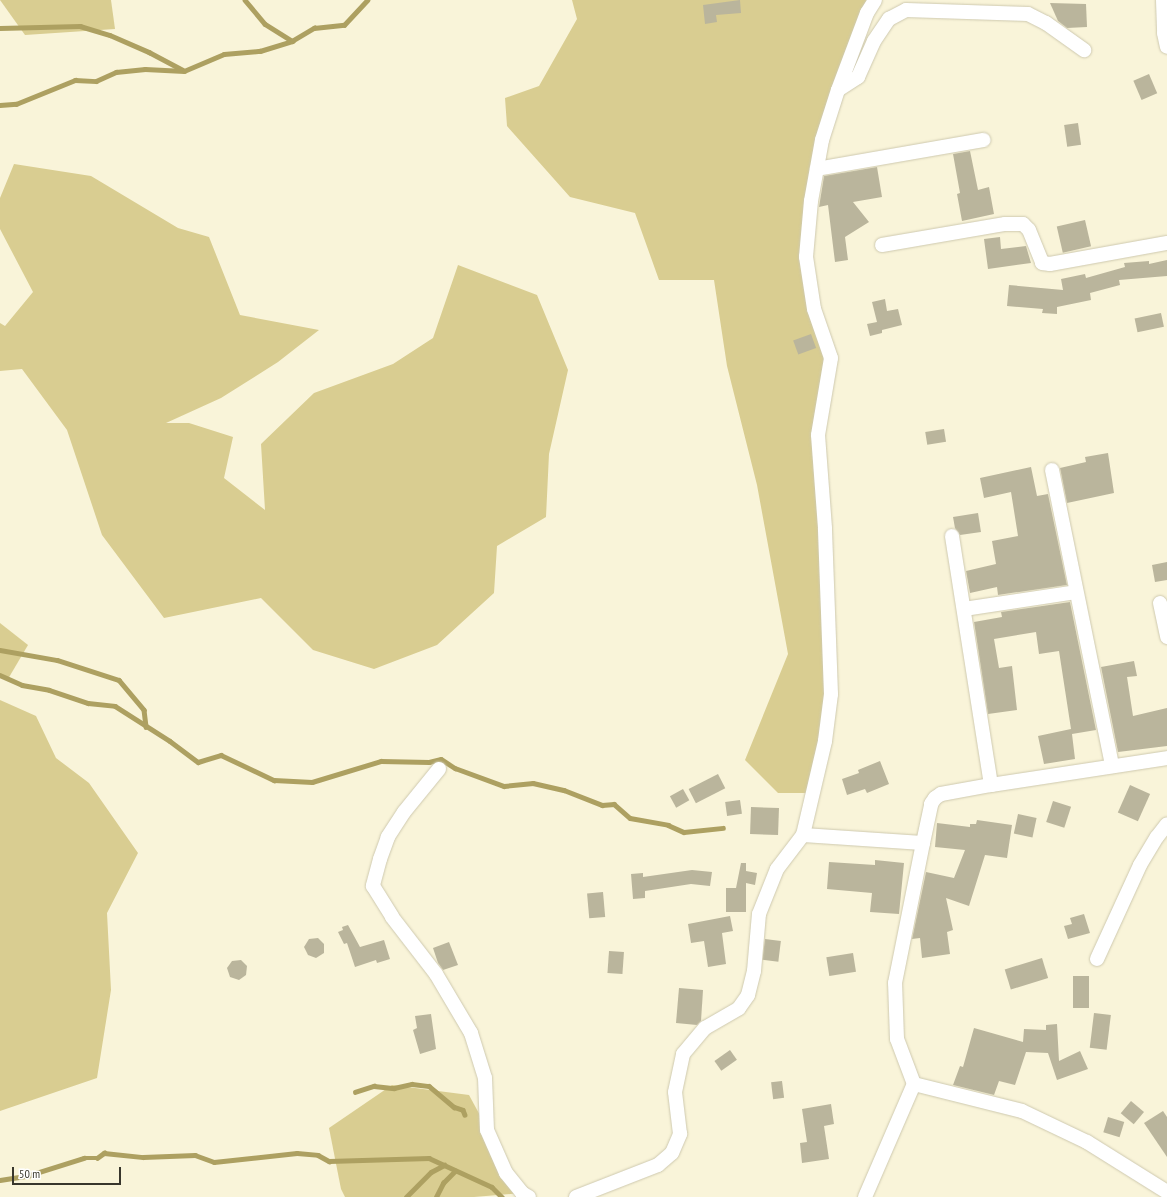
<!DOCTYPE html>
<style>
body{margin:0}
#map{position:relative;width:1167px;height:1197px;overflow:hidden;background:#f9f4d9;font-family:"PT Sans Narrow",sans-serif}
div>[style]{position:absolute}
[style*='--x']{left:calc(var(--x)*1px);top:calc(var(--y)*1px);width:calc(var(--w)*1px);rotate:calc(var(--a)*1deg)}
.green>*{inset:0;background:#d9cd91}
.stream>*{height:4.5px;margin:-2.25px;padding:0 2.25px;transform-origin:2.25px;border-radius:2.25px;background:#ada061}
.building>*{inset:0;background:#bab59c;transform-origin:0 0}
.roads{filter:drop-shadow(0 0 1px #cec9af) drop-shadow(0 0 1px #cec9af)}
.minor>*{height:14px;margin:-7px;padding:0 7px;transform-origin:7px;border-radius:7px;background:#fff}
span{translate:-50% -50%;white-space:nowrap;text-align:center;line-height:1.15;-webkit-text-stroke:3px #fff;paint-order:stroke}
.scale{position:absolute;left:12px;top:1167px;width:109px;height:18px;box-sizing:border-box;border:2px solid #38362c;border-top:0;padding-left:5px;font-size:12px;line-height:14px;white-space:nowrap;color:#38362c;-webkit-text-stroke:3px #fff;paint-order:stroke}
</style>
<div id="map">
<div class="green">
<i style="clip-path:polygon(0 0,111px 0,115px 29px,25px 35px)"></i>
<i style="clip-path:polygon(572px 0,875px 0,838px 90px,806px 257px,831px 358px,818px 435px,831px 694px,813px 793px,778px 793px,745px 760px,788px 654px,757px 485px,727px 366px,714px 280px,659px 280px,635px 213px,570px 197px,507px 126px,505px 98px,539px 86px,577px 19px)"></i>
<i style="clip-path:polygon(14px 164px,91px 176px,178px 228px,209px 237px,240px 315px,319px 330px,278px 362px,221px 398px,166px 423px,189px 423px,233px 437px,224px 478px,265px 510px,261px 444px,314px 393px,393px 364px,433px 338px,458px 265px,537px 295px,568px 370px,549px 454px,546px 517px,497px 546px,494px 593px,437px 645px,374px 669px,313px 650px,261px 598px,164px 618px,102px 535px,67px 430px,22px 369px,0 371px,0 323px,5px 326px,33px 292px,0 229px,0 198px)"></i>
<i style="clip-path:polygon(0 623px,28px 645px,8px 679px,0 677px)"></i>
<i style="clip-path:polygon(0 700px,36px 716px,56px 758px,89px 783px,138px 853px,107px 913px,111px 990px,97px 1078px,0 1111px)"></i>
<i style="clip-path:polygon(392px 1085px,469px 1095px,522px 1193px,474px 1197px,345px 1197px,341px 1189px,329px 1128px)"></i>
</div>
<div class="stream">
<i style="--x:245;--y:0;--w:31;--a:50"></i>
<i style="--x:265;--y:24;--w:32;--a:32"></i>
<i style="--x:0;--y:28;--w:80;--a:-1.4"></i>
<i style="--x:80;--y:26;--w:31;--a:17"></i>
<i style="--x:110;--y:35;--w:43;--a:23.6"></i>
<i style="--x:149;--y:52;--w:38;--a:28"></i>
<i style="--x:0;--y:105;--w:16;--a:-4"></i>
<i style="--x:16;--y:104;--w:64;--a:-22.1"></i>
<i style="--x:75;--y:80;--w:21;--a:3"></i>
<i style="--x:96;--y:81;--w:22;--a:-24"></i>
<i style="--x:116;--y:72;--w:29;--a:-6"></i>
<i style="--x:145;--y:69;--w:39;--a:3"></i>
<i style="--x:184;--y:71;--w:43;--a:-23"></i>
<i style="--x:224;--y:54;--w:36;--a:-5"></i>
<i style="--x:260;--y:51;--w:34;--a:-17"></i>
<i style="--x:292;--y:41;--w:26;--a:-31"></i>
<i style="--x:314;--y:28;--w:30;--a:-6"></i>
<i style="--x:344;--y:25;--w:34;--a:-47"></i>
<i style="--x:0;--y:650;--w:58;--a:10"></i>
<i style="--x:57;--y:660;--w:65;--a:17.9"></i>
<i style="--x:119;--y:680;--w:39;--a:50"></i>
<i style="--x:144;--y:710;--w:17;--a:83"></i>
<i style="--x:0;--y:675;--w:24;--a:24"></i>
<i style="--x:22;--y:685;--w:27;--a:10"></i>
<i style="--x:49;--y:690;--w:41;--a:18.4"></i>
<i style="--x:88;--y:703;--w:27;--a:6"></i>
<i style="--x:115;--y:706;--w:65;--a:32.5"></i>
<i style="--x:170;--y:741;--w:35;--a:37"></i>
<i style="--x:198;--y:762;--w:24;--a:-17"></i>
<i style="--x:221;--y:755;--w:59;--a:25.3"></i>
<i style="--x:274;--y:780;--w:38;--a:3"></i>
<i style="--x:312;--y:782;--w:72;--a:-16.9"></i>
<i style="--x:381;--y:761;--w:48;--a:1.2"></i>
<i style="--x:429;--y:762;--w:12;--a:-14"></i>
<i style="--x:441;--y:759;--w:17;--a:33"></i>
<i style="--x:455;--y:768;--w:52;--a:20.2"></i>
<i style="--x:504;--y:786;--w:29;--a:-6"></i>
<i style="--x:533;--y:783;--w:32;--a:13"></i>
<i style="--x:564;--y:790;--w:41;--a:21.5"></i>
<i style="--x:602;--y:805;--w:12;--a:-5"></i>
<i style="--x:614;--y:804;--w:21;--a:41"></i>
<i style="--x:630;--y:818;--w:39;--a:10"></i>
<i style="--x:668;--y:825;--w:17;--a:24"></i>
<i style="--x:684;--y:832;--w:39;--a:-6"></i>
<i style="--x:355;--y:1092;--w:20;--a:-18"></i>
<i style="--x:374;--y:1086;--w:20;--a:6"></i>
<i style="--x:394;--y:1088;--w:18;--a:-13"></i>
<i style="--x:412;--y:1084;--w:17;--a:7"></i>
<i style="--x:429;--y:1086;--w:33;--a:40"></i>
<i style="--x:454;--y:1107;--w:9;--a:18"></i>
<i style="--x:463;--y:1110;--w:5;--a:68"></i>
<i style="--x:0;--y:1180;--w:30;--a:-9"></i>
<i style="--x:30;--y:1175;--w:57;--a:-17.5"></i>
<i style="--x:84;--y:1158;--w:13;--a:0"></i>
<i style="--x:97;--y:1158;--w:9;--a:-36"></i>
<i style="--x:104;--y:1153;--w:39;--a:6"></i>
<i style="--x:143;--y:1157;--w:52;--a:-2.2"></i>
<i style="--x:195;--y:1155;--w:20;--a:20"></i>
<i style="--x:214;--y:1162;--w:83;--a:-6.2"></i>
<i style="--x:297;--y:1153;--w:21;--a:5"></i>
<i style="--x:318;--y:1155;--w:13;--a:29"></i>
<i style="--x:329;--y:1161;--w:100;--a:-1.7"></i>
<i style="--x:429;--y:1158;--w:69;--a:24.7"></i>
<i style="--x:492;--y:1187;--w:14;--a:45"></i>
<i style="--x:406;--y:1197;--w:35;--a:-45"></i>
<i style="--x:431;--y:1172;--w:15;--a:-28"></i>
<i style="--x:436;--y:1197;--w:16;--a:-63"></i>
<i style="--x:443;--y:1183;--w:17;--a:-45"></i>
</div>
<div class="building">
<i style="clip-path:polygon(740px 0,741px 13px,716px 15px,717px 22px,705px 24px,703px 5px)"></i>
<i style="clip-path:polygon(1050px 3px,1086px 4px,1087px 27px,1067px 28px,1058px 21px)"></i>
<i style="left:1149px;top:74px;width:21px;height:17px;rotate:67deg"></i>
<i style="left:1078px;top:123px;width:22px;height:14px;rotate:82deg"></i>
<i style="clip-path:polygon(970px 151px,978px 190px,989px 187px,994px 214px,962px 221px,957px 194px,960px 193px,953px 154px)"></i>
<i style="clip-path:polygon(877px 167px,882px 197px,853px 202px,869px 222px,845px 237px,848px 260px,835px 262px,828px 205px,819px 207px,824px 176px)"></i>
<i style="left:1085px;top:220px;width:27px;height:29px;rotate:77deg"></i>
<i style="clip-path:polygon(1000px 237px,1001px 249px,1026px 246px,1031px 263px,988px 269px,984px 239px)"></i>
<i style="clip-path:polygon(1167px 260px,1167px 276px,1119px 280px,1120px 285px,1090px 293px,1091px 300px,1057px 307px,1057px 314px,1042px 313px,1043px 309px,1007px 306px,1009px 285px,1063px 290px,1061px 279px,1085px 274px,1086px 278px,1125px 267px,1124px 263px,1149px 261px,1149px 264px)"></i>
<i style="clip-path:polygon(885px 299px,887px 311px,898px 309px,902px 325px,882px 330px,882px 333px,870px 336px,867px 324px,877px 322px,872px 302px)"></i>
<i style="left:1161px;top:313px;width:14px;height:27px;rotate:78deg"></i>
<i style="left:811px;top:334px;width:15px;height:19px;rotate:70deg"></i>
<i style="left:944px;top:429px;width:13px;height:19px;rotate:81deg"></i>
<i style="clip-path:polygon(1108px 453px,1114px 493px,1067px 503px,1060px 468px,1086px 462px,1085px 457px)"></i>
<i style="clip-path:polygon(1031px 467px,1037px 496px,1048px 494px,1067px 585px,998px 595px,997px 587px,970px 593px,966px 571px,996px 564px,992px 541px,1018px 536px,1011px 492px,984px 498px,980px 478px)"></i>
<i style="clip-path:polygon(978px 513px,981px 532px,960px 535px,955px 528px,953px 517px)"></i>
<i style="clip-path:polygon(1167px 562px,1167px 580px,1155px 582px,1152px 565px)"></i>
<i style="clip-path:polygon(1070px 602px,1096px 730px,1072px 734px,1075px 759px,1044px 764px,1038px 736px,1071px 729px,1059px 651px,1039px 654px,1036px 632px,994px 639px,999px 668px,1012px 666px,1017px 710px,988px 714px,974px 622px,1002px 617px,1001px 612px)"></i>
<i style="clip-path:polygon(1134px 661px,1137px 676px,1127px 677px,1133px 716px,1167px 708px,1167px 746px,1118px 752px,1101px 667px)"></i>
<i style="clip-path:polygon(880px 761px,889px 784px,867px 793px,865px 789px,847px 795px,842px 779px,859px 773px,858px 770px)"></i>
<i style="left:718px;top:774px;width:16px;height:33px;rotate:63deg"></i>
<i style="left:1130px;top:785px;width:22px;height:30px;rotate:24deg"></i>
<i style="left:683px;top:789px;width:13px;height:15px;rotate:61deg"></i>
<i style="left:740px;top:800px;width:14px;height:15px;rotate:82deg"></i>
<i style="left:1053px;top:801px;width:19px;height:22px;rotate:18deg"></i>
<i style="left:751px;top:807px;width:28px;height:27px;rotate:2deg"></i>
<i style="left:1018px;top:814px;width:19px;height:20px;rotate:12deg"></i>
<i style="clip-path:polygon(977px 820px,1012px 825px,1007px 858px,985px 855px,969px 906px,946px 898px,953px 930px,947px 932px,950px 954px,922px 958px,920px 938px,912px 939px,926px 872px,954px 878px,965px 850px,935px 847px,937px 823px,970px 827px,970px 824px,976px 824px)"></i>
<i style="clip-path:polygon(875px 860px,904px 863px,899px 914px,870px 912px,872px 893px,827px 889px,829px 862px,875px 865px)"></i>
<i style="clip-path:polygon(741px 863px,746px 863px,746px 871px,757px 873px,755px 885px,746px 883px,746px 912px,726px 912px,726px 888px,736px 888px)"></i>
<i style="clip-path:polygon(692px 870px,712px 872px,710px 886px,691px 884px,645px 891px,645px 898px,633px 899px,631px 874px,643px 873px,643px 877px)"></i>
<i style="left:603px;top:892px;width:25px;height:16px;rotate:85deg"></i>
<i style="clip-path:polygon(1084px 914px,1090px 933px,1068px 939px,1064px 926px,1072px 924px,1070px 918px)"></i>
<i style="clip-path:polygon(730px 916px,733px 931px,722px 933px,726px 964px,708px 967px,704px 941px,691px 943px,688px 924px)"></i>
<i style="clip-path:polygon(348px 925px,360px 947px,384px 940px,390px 959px,377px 963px,376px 960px,355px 967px,347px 943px,344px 944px,338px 932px,343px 930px,342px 927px)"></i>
<i style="clip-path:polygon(318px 938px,324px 944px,324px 953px,316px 958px,308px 955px,304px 947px,309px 939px)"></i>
<i style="left:765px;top:939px;width:16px;height:21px;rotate:7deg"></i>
<i style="clip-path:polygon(449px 942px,458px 965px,443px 970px,438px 963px,433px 948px)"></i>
<i style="left:609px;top:951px;width:15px;height:22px;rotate:4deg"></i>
<i style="left:853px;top:953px;width:19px;height:27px;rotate:81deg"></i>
<i style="left:1042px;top:958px;width:21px;height:39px;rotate:73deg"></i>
<i style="clip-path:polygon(241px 960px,247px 966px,246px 975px,239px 980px,230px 977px,227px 968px,232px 961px)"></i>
<i style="left:1073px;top:976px;width:16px;height:32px"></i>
<i style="clip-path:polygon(679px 988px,703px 990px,701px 1021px,697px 1025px,676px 1023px)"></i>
<i style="left:1094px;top:1013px;width:17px;height:35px;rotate:7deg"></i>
<i style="clip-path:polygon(431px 1014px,436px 1049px,420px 1054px,413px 1030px,417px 1028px,415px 1016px)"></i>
<i style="clip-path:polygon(1057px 1024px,1059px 1061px,1080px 1051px,1088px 1069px,1057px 1080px,1048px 1053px,1026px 1052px,1015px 1085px,999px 1081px,994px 1095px,953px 1085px,960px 1066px,963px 1067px,974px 1028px,1023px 1042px,1024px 1029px,1046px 1030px,1046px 1025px)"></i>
<i style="left:730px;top:1050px;width:12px;height:19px;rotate:55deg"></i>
<i style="left:782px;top:1081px;width:17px;height:11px;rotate:83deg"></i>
<i style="left:1131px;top:1101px;width:17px;height:16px;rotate:40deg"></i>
<i style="clip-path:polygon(831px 1104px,834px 1124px,824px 1126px,829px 1159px,802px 1163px,800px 1143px,807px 1142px,802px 1109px)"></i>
<i style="clip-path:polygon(1163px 1111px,1167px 1117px,1167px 1157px,1144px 1123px)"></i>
<i style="left:1108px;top:1117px;width:17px;height:16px;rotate:17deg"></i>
</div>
<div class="roads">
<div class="minor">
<i style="--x:1163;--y:0;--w:33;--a:88"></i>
<i style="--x:1164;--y:33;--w:14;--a:78"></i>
<i style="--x:838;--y:90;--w:24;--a:-33"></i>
<i style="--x:858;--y:77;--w:39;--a:-66"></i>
<i style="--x:874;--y:41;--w:27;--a:-56"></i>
<i style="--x:889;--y:19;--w:19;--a:-28"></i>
<i style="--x:906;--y:10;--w:122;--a:1.9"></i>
<i style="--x:1028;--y:14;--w:20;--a:27"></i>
<i style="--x:1046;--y:23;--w:47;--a:35.4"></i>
<i style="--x:817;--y:169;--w:169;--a:-9.9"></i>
<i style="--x:882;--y:245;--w:125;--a:-9.7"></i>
<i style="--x:1005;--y:224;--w:18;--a:0"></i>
<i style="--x:1023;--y:224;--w:8;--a:45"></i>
<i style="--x:1029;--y:230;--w:35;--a:68"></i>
<i style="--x:1042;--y:263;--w:8;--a:7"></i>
<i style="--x:1050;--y:264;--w:119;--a:-10.2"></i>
<i style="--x:1052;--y:470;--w:302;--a:78.5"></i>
<i style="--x:952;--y:536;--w:252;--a:81.1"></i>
<i style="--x:1160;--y:603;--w:35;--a:78"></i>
<i style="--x:964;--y:609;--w:113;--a:-8.6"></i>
<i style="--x:439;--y:769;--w:55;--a:129.1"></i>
<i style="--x:404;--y:812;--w:30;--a:123"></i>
<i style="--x:388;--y:837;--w:23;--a:110"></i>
<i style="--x:380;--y:859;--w:28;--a:105"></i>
<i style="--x:373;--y:886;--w:36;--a:58"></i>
<i style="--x:392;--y:917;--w:72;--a:52.3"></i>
<i style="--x:436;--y:974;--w:69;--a:59.3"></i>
<i style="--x:471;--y:1033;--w:47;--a:72.7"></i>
<i style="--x:485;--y:1078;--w:52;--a:87.8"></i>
<i style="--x:487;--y:1130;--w:47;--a:66.2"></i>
<i style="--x:506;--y:1173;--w:26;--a:51"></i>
<i style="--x:522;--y:1193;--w:8;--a:30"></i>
<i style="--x:803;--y:835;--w:120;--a:3.8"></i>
<i style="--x:1097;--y:959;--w:103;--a:-65.4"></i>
<i style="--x:1140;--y:865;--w:33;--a:-59"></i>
<i style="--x:1157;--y:837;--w:16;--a:-52"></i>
<i style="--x:914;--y:1084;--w:111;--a:14"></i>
<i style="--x:1022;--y:1111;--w:72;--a:25.5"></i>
<i style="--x:1087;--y:1142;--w:94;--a:32"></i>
<i style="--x:576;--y:1197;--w:88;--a:-21.3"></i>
<i style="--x:658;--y:1165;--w:18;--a:-41"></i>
<i style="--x:672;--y:1153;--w:21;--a:-67"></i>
<i style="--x:680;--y:1134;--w:42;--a:-96.8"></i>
<i style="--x:675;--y:1092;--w:39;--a:-78"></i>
<i style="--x:683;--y:1054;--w:34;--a:-50"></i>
<i style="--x:705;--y:1028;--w:39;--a:-30"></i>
<i style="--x:739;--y:1008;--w:16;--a:-55"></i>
<i style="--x:748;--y:995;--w:25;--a:-76"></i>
<i style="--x:754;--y:971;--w:57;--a:-85"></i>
<i style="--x:759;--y:914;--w:48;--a:-68.2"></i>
<i style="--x:777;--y:869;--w:43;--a:-52.6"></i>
<i style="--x:803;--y:835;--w:97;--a:-76.8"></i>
<i style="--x:825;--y:741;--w:47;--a:-82.7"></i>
<i style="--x:831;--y:694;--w:166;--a:-92.1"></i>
<i style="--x:825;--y:528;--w:93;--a:-94.3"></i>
<i style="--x:818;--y:435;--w:78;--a:-80.4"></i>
<i style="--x:831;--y:358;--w:52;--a:-109.1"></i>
<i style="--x:814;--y:309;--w:53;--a:-98.7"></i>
<i style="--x:806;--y:257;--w:56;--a:-84.9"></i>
<i style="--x:811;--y:201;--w:62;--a:-79.8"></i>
<i style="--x:822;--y:140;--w:52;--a:-72.3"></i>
<i style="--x:838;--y:90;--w:82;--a:-69.4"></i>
<i style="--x:867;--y:13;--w:15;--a:-58"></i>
<i style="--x:865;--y:1197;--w:123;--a:-66.6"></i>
<i style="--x:914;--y:1084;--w:48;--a:-110.7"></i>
<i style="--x:897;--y:1039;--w:56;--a:-92"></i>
<i style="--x:895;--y:983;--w:143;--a:-78.7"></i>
<i style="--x:923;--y:843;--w:40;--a:-78"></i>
<i style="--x:931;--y:804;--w:7;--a:-56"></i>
<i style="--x:935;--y:798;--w:7;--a:-34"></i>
<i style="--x:941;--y:794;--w:51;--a:-10.2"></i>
<i style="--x:991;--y:785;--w:178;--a:-8.7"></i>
</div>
</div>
<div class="scale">50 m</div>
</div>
